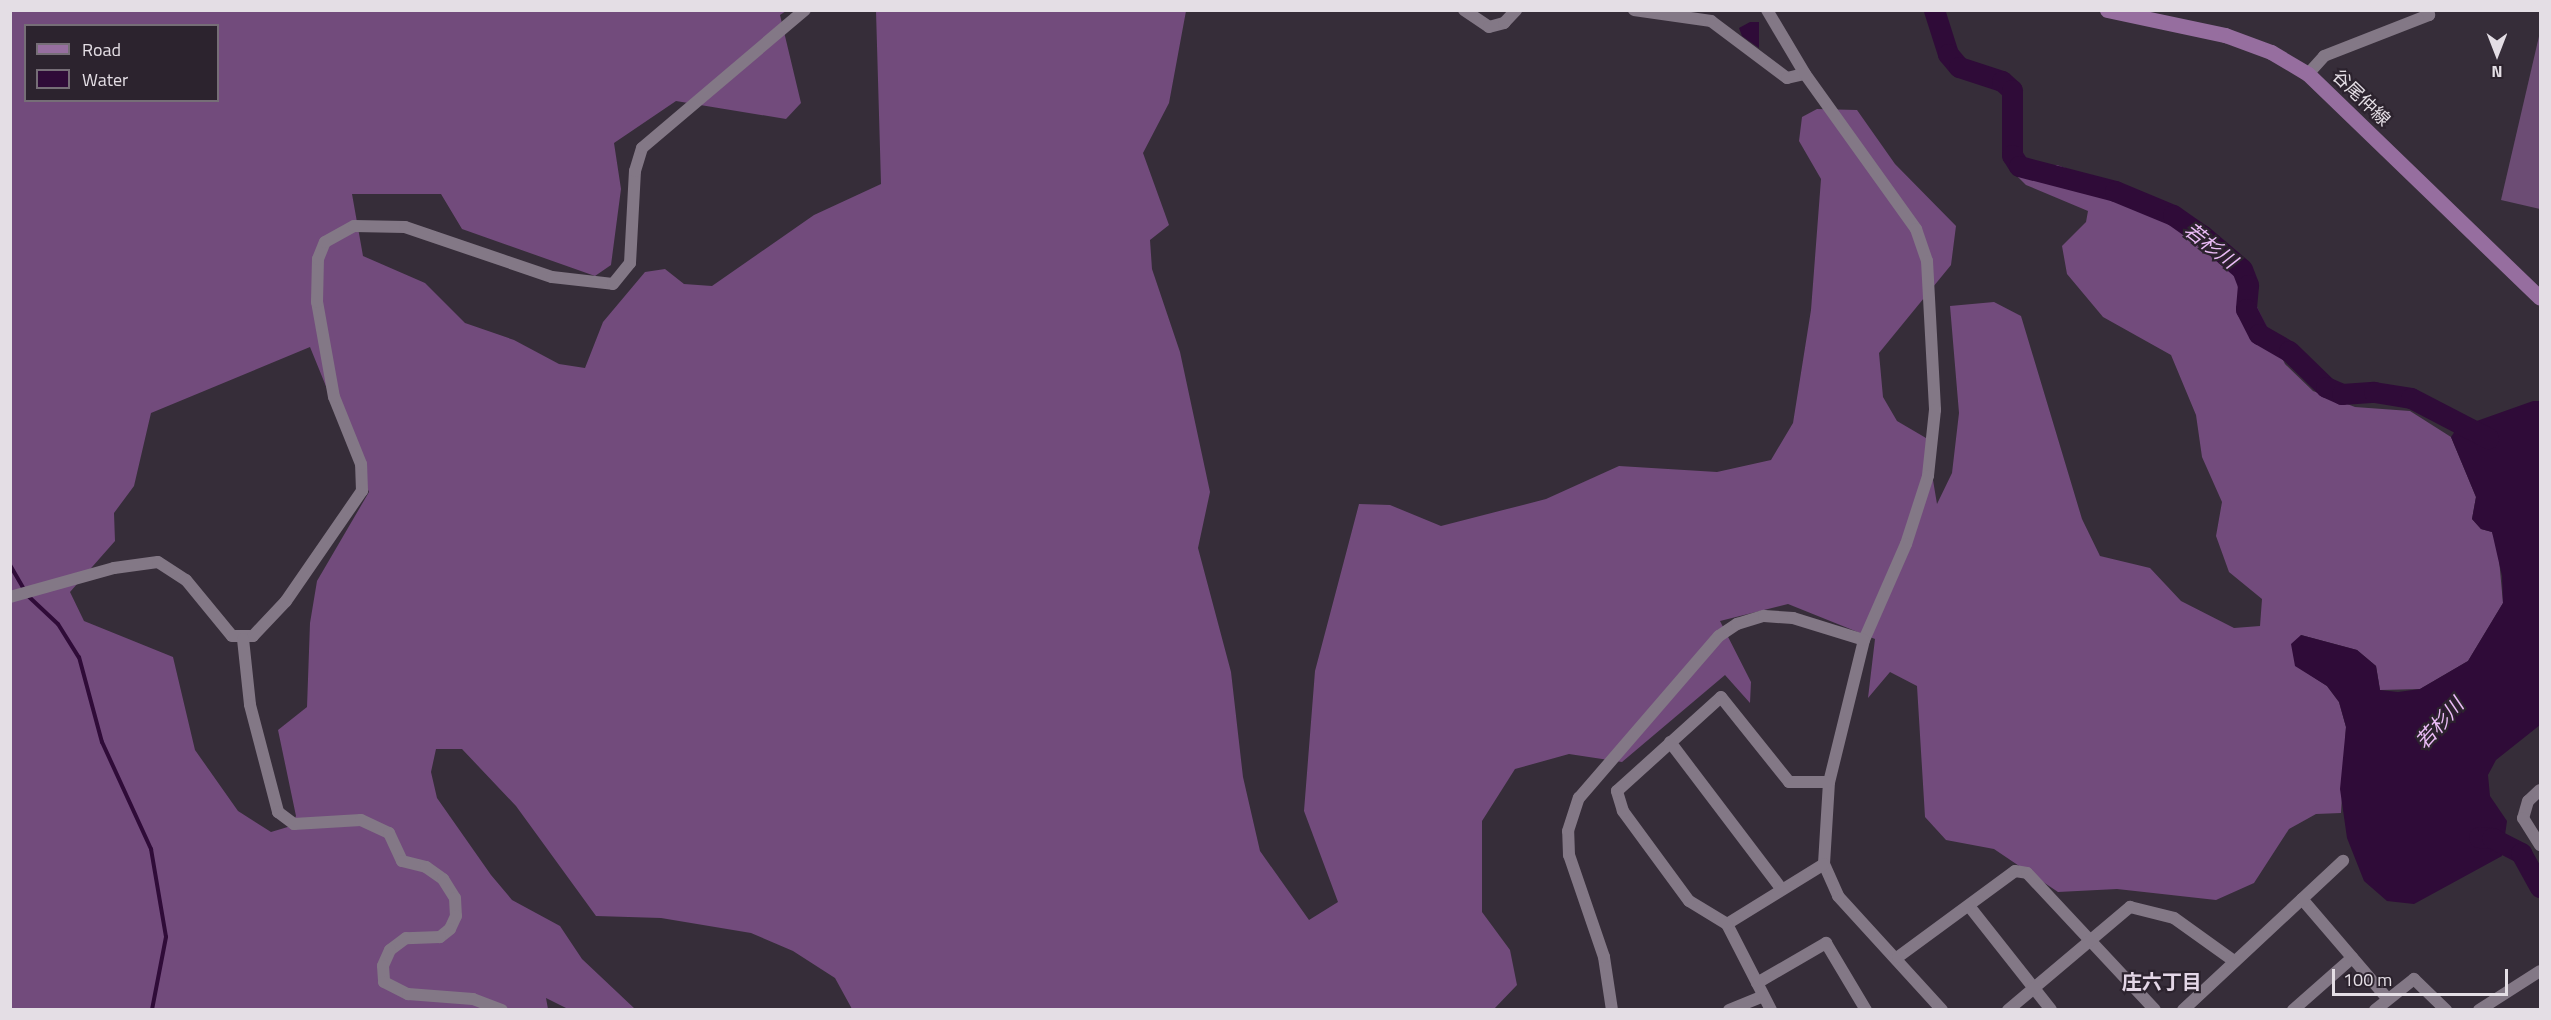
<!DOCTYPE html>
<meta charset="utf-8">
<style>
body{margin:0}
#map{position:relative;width:2551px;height:1020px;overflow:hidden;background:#362d39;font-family:"Titillium Web","Noto Sans JP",sans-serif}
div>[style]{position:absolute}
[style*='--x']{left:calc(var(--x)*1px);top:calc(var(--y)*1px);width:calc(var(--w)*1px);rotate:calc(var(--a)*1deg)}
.green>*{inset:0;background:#6c4c74}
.forest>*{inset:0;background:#724b7c}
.water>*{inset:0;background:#2f0b38}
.stream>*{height:4px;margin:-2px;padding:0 2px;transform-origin:2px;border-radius:2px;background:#2f0b38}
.river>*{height:21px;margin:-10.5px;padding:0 10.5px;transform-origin:10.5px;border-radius:10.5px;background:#2f0b38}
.minor>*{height:12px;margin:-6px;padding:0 6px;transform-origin:6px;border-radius:6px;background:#837886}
.major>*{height:15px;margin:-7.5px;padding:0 7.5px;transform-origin:7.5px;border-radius:7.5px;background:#966e9f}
span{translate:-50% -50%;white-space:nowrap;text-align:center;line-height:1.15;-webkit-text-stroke:4.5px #2c232e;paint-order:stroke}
.street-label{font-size:18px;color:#e4dee5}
.water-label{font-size:20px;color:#ebbcf7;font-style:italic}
.neighbourhood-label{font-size:20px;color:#e4d7e7;font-weight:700}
.frame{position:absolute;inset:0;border:12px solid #e4dee5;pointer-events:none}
.legend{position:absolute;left:24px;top:24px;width:195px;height:78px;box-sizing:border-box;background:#2c232e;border:2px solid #766e77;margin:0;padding:8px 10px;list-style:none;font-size:18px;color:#e4dee5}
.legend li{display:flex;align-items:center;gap:12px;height:30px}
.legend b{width:30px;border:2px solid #766e77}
.north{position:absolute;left:2467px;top:24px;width:60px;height:60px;-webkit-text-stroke:4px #2c232e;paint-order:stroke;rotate:180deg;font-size:16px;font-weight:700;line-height:24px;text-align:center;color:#e4dee5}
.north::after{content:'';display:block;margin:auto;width:21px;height:27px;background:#e4dee5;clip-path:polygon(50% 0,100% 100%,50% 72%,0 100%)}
.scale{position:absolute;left:2332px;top:969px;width:176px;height:27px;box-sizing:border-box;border:3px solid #e4dee5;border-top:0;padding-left:8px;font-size:18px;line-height:21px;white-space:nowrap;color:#e4dee5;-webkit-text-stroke:4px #2c232e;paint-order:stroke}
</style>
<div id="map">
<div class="green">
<i style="clip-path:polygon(2540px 32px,2540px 209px,2501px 200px)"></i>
</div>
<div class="forest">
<i style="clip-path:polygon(evenodd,10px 11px,786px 11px,780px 15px,801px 103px,786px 119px,676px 101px,614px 143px,621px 189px,611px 265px,595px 276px,462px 229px,441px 194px,352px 194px,363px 256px,425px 283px,465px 323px,514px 340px,559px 364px,585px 368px,603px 322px,645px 272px,665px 269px,684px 284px,712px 286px,814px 215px,881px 184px,876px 11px,1186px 11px,1169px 103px,1143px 153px,1169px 225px,1150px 240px,1152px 269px,1180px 352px,1210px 492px,1198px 548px,1231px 672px,1243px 777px,1260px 851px,1309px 920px,1338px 902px,1304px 811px,1315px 671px,1359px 504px,1390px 505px,1441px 526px,1546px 499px,1619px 466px,1717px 472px,1771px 460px,1793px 423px,1811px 310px,1821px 179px,1799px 141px,1802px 117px,1817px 109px,1857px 110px,1895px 164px,1956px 226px,1951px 265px,1879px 353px,1883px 397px,1897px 421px,1926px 438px,1937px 504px,1952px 473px,1959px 413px,1950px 306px,1994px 302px,2021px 316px,2082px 519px,2100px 556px,2150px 568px,2181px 601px,2234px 628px,2260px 626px,2262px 599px,2229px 572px,2216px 536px,2222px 502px,2202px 457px,2196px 415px,2171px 355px,2103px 317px,2067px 274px,2062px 246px,2086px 222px,2088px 211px,2026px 185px,2016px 175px,2057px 165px,2173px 208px,2257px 284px,2257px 307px,2285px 364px,2313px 391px,2355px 407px,2410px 411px,2451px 437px,2476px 497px,2472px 519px,2481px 529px,2492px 532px,2498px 548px,2503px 603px,2468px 661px,2420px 689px,2380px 690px,2376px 666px,2357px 650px,2301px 635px,2295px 665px,2327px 686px,2339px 702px,2346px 727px,2341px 813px,2316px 814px,2289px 829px,2254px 883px,2216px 900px,2117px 889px,2058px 892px,1994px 849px,1946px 840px,1925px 817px,1917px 686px,1890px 672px,1868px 698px,1875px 639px,1788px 604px,1720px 621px,1751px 682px,1750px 703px,1725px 675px,1622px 762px,1569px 754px,1515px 769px,1482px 821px,1482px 912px,1510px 950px,1517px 985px,1494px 1009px,852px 1009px,835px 978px,793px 951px,751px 933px,661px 918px,596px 916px,516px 806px,462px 749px,436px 749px,431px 772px,437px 798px,491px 875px,512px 900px,560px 926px,582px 959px,635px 1009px,568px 1009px,546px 998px,548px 1009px,11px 1009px,10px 11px,26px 26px,218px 26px,218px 100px,26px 100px,26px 26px,10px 11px,310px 347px,369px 492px,317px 581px,310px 623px,307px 707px,278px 730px,296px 816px,291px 826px,271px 832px,238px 811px,195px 750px,173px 657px,84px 621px,70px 592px,115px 541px,114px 513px,134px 486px,151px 413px,310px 347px)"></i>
</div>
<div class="water">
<i style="clip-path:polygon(1750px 22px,1759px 22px,1759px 48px,1742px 36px,1739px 28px)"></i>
<i style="clip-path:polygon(2533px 401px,2540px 401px,2540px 725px,2496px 760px,2488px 775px,2490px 796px,2507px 821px,2502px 856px,2414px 904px,2387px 901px,2364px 881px,2347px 838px,2340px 789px,2346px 727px,2339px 702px,2327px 686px,2295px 666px,2291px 644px,2301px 635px,2357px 650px,2376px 666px,2380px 690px,2398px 692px,2420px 689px,2468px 661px,2503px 603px,2502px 576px,2492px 532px,2481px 529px,2472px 519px,2476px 497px,2451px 437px,2457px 428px)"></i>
</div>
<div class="stream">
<i style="--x:10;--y:565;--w:34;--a:60"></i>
<i style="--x:27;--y:595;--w:42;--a:43.1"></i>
<i style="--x:58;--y:624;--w:39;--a:58"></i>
<i style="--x:79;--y:657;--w:88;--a:74.9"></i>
<i style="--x:102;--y:742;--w:118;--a:65.4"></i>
<i style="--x:151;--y:849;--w:89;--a:80.3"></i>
<i style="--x:166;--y:937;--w:74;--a:100.9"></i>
</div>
<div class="river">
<i style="--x:1934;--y:10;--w:46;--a:72.3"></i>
<i style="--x:1948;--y:54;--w:17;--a:50"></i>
<i style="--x:1959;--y:67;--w:45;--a:18"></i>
<i style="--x:2002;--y:81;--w:13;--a:42"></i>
<i style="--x:2012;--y:90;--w:65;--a:90"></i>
<i style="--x:2012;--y:155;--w:13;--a:58"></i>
<i style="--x:2019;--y:166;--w:99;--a:14.6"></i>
<i style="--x:2115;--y:191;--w:63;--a:22.5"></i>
<i style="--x:2173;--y:215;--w:35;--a:35"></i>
<i style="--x:2202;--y:235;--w:52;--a:40.4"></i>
<i style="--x:2242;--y:269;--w:17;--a:69"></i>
<i style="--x:2248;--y:285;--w:24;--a:95"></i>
<i style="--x:2246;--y:309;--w:28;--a:63"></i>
<i style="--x:2259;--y:334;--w:34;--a:30"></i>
<i style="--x:2289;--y:351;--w:52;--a:44.2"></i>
<i style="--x:2326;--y:387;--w:17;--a:24"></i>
<i style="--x:2342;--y:394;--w:32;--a:-4"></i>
<i style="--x:2374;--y:392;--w:37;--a:9"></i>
<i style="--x:2411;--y:398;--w:87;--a:27.5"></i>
<i style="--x:2479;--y:837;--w:13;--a:4"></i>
<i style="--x:2492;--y:838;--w:33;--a:27"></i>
<i style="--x:2521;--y:853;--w:39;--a:61"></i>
</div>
<div class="minor">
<i style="--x:1464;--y:10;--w:30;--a:34"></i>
<i style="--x:1489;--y:27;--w:16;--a:-15"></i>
<i style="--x:1504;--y:23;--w:18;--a:-47"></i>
<i style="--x:1634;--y:10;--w:78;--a:8.1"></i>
<i style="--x:1711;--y:21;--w:95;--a:36.9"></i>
<i style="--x:1787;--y:78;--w:18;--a:-13"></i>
<i style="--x:1767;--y:10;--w:74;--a:59.3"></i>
<i style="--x:1805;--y:74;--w:191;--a:54.4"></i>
<i style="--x:1916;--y:229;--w:34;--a:71"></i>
<i style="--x:1927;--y:261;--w:149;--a:86.9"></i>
<i style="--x:1935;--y:410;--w:66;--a:96.1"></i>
<i style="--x:1928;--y:476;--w:71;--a:107.9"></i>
<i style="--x:1906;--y:544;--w:105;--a:113.6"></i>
<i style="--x:1864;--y:640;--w:146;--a:103.8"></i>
<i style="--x:1829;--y:782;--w:82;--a:93.5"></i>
<i style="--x:1824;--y:864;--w:35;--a:66"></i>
<i style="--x:1838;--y:896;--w:154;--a:47.6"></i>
<i style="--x:2308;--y:74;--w:24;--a:-48"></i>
<i style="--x:2324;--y:56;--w:113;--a:-21.3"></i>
<i style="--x:2429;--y:15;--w:6;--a:-121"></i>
<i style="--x:10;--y:597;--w:108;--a:-15.6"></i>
<i style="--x:114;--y:568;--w:44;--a:-7.8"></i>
<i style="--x:158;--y:562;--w:33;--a:33"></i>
<i style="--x:186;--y:580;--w:72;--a:50.6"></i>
<i style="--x:232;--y:636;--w:21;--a:0"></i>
<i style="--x:253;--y:636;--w:48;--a:-46.7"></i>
<i style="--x:286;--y:601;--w:134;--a:-55.4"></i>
<i style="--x:362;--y:491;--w:27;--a:-92"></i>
<i style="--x:361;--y:464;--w:72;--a:-111.9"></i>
<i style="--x:334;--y:397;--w:97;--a:-100.1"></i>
<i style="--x:317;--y:302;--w:43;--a:-88.7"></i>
<i style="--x:318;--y:259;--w:18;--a:-68"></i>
<i style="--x:325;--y:242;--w:33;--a:-29"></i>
<i style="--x:354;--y:226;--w:51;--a:1.1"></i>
<i style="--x:405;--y:227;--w:155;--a:18.8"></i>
<i style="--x:552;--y:277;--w:61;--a:6.5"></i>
<i style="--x:613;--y:284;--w:27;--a:-51"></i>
<i style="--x:630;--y:263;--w:92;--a:-86.9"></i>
<i style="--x:635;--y:171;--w:24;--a:-73"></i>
<i style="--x:642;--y:148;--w:214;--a:-40.3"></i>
<i style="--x:243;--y:639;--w:66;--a:83.9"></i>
<i style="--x:250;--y:705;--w:111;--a:75.3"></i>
<i style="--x:278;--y:812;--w:20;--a:37"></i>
<i style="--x:294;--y:824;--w:67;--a:-3.4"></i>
<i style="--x:361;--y:820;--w:31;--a:25"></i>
<i style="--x:389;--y:833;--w:31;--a:65"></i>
<i style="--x:402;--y:861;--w:25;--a:14"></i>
<i style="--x:426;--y:867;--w:21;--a:35"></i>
<i style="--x:443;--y:879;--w:22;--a:58"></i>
<i style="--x:455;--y:898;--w:18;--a:87"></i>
<i style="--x:456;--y:916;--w:14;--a:115"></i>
<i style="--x:450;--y:929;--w:13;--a:141"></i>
<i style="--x:440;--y:937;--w:34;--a:178"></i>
<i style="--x:406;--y:938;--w:20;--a:143"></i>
<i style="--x:390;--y:950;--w:17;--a:114"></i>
<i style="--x:383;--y:966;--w:16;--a:86"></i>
<i style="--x:384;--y:982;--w:27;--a:27"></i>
<i style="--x:408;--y:994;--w:65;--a:4.4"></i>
<i style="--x:473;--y:999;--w:31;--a:21"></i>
<i style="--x:1670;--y:742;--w:183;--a:52.8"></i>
<i style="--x:2540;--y:790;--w:16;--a:137"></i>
<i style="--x:2528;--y:801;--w:18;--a:106"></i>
<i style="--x:2523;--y:818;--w:32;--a:58"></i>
<i style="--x:2302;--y:899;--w:130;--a:49.4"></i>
<i style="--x:1969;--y:906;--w:132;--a:51.7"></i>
<i style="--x:1727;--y:924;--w:114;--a:-31.7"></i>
<i style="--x:1898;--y:957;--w:145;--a:-36.3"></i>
<i style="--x:2015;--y:871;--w:12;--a:9"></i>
<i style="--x:2027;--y:873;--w:187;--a:46.9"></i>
<i style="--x:1757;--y:983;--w:80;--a:-30.1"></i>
<i style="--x:1826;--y:943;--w:78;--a:59.2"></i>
<i style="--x:1612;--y:1010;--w:54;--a:-98.6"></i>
<i style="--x:1604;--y:957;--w:108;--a:-108.9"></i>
<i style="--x:1569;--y:855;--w:24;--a:-92"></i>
<i style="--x:1568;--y:831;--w:35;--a:-72"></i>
<i style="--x:1579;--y:798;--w:214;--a:-49.2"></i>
<i style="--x:1719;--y:636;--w:22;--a:-34"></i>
<i style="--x:1737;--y:624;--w:28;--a:-17"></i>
<i style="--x:1764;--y:616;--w:29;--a:4"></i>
<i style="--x:1793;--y:618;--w:74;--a:17.2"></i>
<i style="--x:1729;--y:1010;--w:37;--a:-22"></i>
<i style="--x:1771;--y:1010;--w:97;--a:-117.1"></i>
<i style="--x:1727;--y:924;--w:44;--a:-148.8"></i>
<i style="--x:1689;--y:901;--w:112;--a:-126.3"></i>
<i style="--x:1623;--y:811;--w:21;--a:-107"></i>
<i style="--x:1617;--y:791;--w:140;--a:-42.1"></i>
<i style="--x:1721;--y:697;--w:109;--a:51.3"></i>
<i style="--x:1789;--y:782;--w:40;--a:0"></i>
<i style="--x:2008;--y:1010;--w:160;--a:-40.2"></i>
<i style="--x:2130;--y:907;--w:45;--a:14"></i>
<i style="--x:2174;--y:918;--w:74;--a:35.6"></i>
<i style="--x:2183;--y:1010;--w:219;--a:-43"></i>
<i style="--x:2293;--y:1010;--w:79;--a:-41.4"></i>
<i style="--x:2375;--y:1010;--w:50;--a:-38.5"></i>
<i style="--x:2414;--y:979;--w:45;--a:44.1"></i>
<i style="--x:2479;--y:1010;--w:72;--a:-32.6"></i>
</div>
<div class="major">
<i style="--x:2107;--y:10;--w:121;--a:12"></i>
<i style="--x:2225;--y:35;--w:49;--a:20.3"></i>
<i style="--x:2271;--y:52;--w:43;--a:30.7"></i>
<i style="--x:2308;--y:74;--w:322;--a:44"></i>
</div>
<div class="street-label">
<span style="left:2361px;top:98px;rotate:44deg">谷尾仲線</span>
</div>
<div class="water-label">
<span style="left:2211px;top:245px;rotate:38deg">若杉川</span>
<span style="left:2439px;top:723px;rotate:-48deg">若杉川</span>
</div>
<div class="neighbourhood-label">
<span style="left:2162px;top:981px">庄六丁目</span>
</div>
<div class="frame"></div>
<ul class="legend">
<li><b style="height:8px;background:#966e9f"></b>Road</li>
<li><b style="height:16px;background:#2f0b38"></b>Water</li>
</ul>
<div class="north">N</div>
<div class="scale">100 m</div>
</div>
